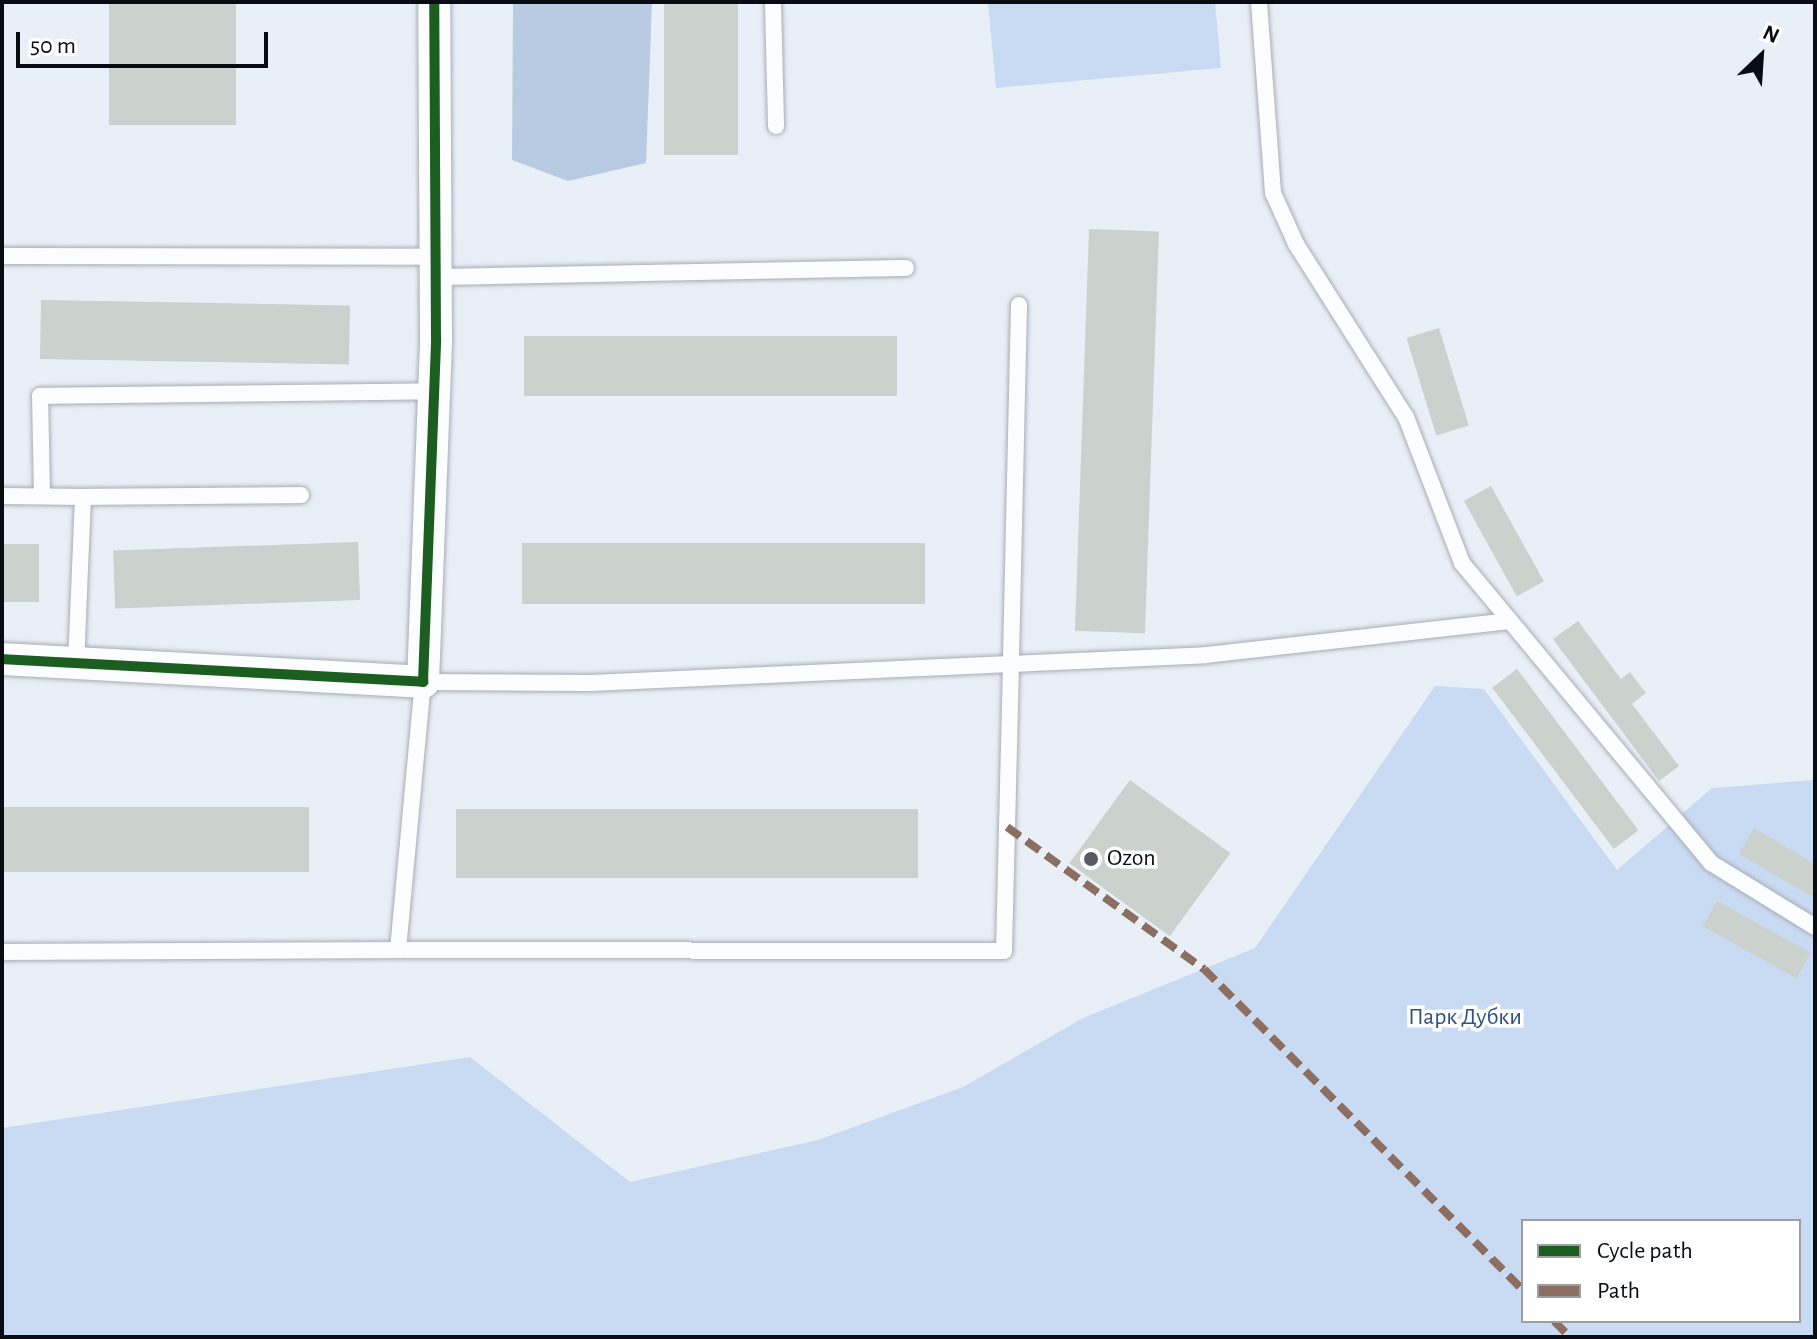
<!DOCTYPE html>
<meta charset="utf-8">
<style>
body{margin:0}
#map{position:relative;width:1817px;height:1339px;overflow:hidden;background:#e9eff7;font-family:"Alegreya Sans",sans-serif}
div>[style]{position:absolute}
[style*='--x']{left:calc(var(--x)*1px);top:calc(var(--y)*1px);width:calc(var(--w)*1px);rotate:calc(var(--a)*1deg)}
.green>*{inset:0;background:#c9dbf2}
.forest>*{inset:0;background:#b9cbe2}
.building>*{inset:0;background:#cbd1cc;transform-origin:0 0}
.roads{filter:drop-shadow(0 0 2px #a8acb3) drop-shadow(0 0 2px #a8acb3)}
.service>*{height:16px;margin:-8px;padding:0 8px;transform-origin:8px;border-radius:8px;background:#fcfdfe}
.minor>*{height:32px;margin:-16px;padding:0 16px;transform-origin:16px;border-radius:16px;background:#fcfdfe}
.quiet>*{height:8px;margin-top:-4px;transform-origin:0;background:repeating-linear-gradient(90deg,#8d6e63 0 16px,transparent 0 24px)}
.cycleway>*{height:10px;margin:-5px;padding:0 5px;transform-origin:5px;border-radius:5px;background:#1b5e20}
.dots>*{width:22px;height:22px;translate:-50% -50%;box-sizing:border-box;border:4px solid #fff;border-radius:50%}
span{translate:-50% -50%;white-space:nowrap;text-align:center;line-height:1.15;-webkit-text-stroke:7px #fff;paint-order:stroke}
.poi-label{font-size:24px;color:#090d13}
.left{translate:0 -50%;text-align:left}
.park-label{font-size:24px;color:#2d5383}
.frame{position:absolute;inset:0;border:4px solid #090d13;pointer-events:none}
.legend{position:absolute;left:1521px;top:1219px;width:280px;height:104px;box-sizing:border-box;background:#fff;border:2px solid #9d9ea1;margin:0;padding:10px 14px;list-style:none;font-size:24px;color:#090d13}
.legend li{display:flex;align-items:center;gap:16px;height:40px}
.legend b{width:40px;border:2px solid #9d9ea1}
.north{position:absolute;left:1721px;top:16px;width:80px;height:80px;-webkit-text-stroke:6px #fff;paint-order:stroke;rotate:25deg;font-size:22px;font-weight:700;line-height:32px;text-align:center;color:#090d13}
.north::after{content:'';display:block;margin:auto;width:28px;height:36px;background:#090d13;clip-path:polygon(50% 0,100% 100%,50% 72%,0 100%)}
.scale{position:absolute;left:16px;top:32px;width:252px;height:36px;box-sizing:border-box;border:4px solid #090d13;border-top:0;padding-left:10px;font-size:24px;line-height:28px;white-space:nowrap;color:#090d13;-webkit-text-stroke:6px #fff;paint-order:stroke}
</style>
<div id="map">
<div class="green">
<i style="clip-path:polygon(988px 2px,1215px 2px,1221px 68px,996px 88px)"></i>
<i style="clip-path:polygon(evenodd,1435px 686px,1484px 689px,1617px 870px,1712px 788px,1815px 780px,1815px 1337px,2px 1337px,2px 1128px,470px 1057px,630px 1182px,818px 1140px,963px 1087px,1083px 1018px,1255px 948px,1435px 686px,1523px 1221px,1799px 1221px,1799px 1321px,1523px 1321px,1523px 1221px)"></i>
</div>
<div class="forest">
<i style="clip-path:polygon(513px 2px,652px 2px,646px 163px,568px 181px,512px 160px)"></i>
</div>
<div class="building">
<i style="left:109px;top:2px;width:127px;height:123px"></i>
<i style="left:664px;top:2px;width:74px;height:153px"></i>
<i style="left:1089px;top:229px;width:70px;height:402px;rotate:2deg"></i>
<i style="left:41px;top:300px;width:309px;height:59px;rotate:1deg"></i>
<i style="left:1439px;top:328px;width:102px;height:34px;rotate:73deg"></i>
<i style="left:524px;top:336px;width:373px;height:60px"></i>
<i style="left:1491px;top:486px;width:109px;height:31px;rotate:61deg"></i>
<i style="left:358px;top:542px;width:58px;height:245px;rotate:88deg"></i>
<i style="left:522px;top:543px;width:403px;height:61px"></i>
<i style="left:2px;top:544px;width:37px;height:58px"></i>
<i style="clip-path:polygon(1578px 621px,1621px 679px,1630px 672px,1646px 693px,1632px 704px,1679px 766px,1659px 781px,1553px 639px)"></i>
<i style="left:1517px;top:669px;width:202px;height:31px;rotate:53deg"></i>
<i style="left:1130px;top:780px;width:124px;height:103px;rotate:36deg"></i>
<i style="left:309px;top:807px;width:65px;height:307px;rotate:90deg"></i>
<i style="left:918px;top:809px;width:69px;height:462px;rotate:90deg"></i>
<i style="clip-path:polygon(1754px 828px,1815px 864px,1815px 898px,1739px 854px)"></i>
<i style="left:1717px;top:901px;width:107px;height:29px;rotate:29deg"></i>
</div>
<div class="roads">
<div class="service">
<i style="--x:773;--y:2;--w:124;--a:88.6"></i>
<i style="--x:1259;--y:2;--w:192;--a:85.8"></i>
<i style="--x:1273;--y:193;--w:56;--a:65.7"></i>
<i style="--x:1296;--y:244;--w:205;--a:57.6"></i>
<i style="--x:1406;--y:417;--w:156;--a:69"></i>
<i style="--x:1462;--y:563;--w:390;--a:50.3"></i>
<i style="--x:1711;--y:863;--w:122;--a:31.6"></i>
<i style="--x:2;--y:256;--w:433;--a:0.1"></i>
<i style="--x:436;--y:277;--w:470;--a:-1.1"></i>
<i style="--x:1019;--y:305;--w:359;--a:91.3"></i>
<i style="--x:1011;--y:664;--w:287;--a:91.4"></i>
<i style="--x:1004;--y:951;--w:606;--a:-179.91"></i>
<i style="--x:398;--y:950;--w:269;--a:-84.7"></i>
<i style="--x:423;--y:682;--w:168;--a:0.3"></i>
<i style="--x:591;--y:683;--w:420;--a:-2.6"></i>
<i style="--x:1011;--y:664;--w:195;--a:-2.6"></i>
<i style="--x:1206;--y:655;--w:304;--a:-6.4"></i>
<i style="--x:2;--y:496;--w:81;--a:0.7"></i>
<i style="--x:83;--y:497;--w:165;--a:92.4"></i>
<i style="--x:42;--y:496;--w:100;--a:-91.1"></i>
<i style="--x:40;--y:396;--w:390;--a:-0.7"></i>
<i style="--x:83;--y:497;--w:218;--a:-0.5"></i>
<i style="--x:2;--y:952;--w:396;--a:-0.3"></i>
</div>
<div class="minor">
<i style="--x:2;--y:659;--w:422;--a:3.1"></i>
<i style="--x:423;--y:682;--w:343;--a:-87.8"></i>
<i style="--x:436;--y:339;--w:337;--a:-90.3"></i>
</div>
</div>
<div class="quiet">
<i style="--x:1007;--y:827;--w:243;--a:35.8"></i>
<i style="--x:1204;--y:969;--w:453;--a:45.2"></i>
<i style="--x:1554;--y:1321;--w:23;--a:45"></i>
</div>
<div class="cycleway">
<i style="--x:2;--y:659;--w:422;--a:3.1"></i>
<i style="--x:423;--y:682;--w:343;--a:-87.8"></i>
<i style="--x:436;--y:339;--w:337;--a:-90.3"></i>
</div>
<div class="dots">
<i style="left:1091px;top:859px;background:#575c63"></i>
</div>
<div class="poi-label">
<span class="left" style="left:1107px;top:859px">Ozon</span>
</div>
<div class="park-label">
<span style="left:1465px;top:1018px">Парк Дубки</span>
</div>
<div class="frame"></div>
<ul class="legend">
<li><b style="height:10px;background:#1b5e20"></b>Cycle path</li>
<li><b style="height:10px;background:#8d6e63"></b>Path</li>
</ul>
<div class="north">N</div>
<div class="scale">50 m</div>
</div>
